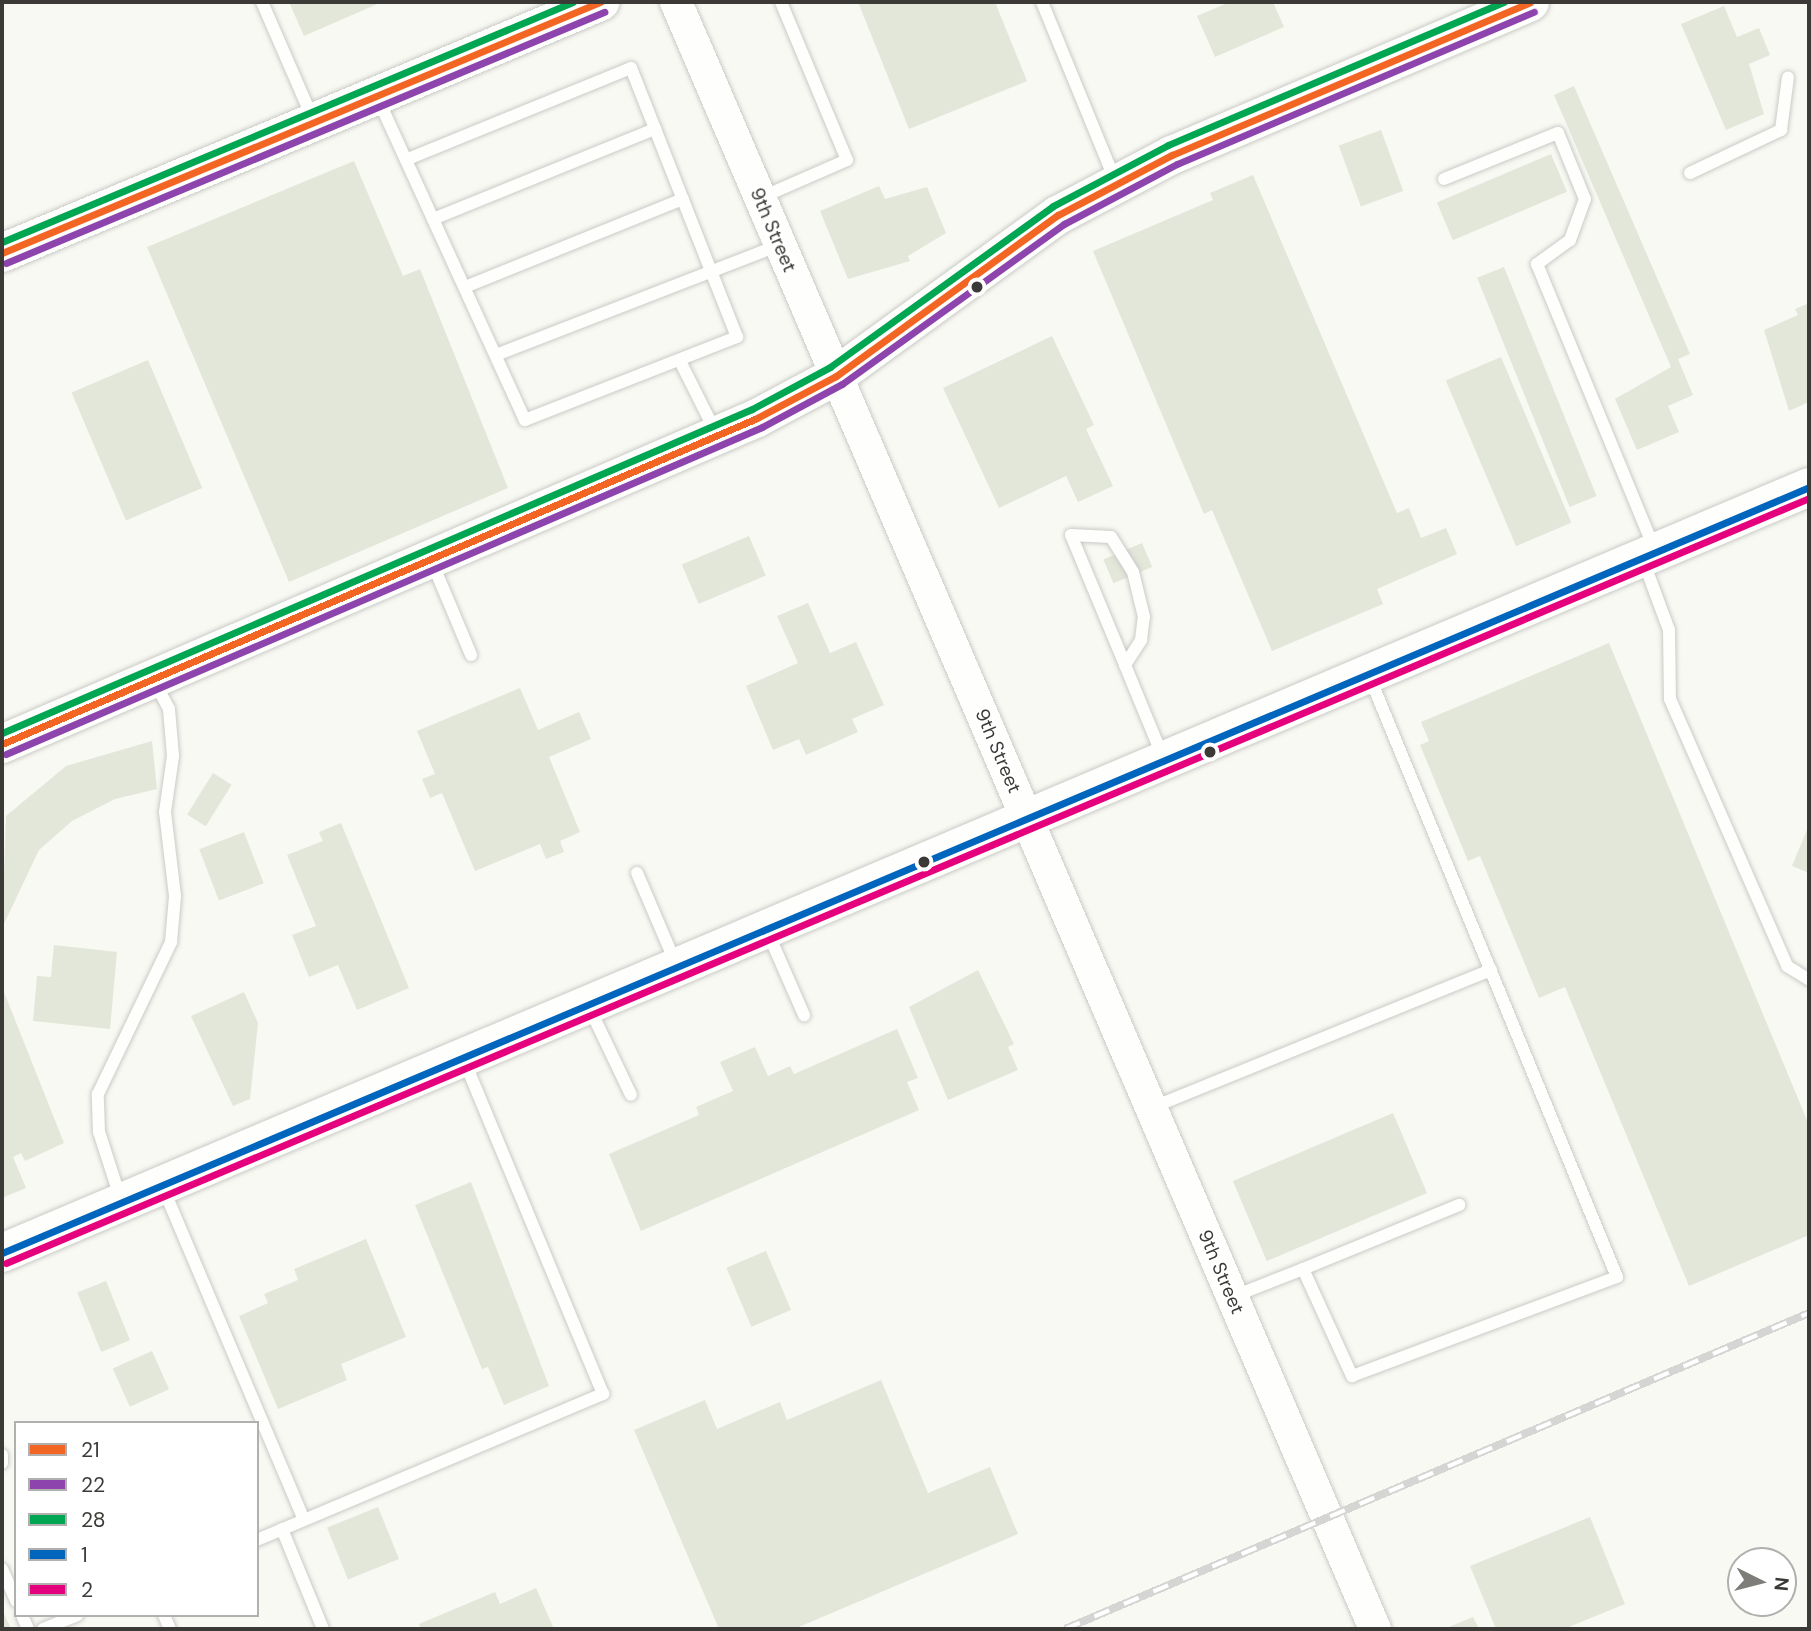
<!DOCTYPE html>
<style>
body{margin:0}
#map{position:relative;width:1811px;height:1631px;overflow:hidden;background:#f9f9f4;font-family:"DM Sans",sans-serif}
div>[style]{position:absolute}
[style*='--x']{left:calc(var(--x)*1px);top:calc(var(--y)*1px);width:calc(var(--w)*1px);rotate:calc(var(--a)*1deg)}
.building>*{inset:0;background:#e2e7da;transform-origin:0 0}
.roads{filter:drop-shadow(0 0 2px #cacac6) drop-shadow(0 0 2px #cacac6)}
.service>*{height:12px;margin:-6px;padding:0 6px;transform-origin:6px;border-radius:6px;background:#fefefd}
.tertiary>*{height:32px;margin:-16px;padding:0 16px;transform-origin:16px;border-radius:16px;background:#fefefd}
.primary>*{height:38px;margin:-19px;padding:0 19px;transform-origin:19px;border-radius:19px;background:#fefefd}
.rail>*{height:8px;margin-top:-4px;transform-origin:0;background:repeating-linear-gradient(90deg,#fff 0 16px,#d5d5d4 0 32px);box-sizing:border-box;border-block:2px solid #d5d5d4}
.bus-1>*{height:7px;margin:-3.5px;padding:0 3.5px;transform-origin:3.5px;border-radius:3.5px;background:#f26522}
.bus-2>*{height:7px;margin:-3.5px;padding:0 3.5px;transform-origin:3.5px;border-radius:3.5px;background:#8e44ad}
.bus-3>*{height:7px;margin:-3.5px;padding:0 3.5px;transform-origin:3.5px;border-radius:3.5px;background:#00a651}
.bus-4>*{height:7px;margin:-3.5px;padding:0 3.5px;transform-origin:3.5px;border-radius:3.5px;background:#0065bd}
.bus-5>*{height:7px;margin:-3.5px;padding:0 3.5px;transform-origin:3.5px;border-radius:3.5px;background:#e5007d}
.dots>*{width:19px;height:19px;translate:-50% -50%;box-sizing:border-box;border:4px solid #fff;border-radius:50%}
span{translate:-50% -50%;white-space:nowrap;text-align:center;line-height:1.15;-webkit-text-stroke:7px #fff;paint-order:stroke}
.street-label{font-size:19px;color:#3b3a37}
.frame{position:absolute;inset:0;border:4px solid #3b3a37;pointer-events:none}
.legend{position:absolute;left:14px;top:1421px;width:245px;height:196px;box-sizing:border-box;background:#fff;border:2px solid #b1b0af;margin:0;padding:9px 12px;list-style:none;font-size:21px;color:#3b3a37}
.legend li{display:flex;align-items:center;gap:14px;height:35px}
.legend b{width:35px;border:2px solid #b1b0af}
.north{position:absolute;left:1727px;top:1547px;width:70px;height:70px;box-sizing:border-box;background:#fff;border:2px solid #b1b0af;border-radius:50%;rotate:96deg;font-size:19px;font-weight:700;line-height:28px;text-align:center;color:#3b3a37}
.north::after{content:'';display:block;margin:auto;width:24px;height:32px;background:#7e7d79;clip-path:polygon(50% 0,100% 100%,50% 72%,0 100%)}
</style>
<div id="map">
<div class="building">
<i style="clip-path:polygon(289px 2px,382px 2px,304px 36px)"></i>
<i style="clip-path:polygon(858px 2px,995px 2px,1027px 81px,909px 129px)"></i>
<i style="clip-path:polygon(1230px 2px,1273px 2px,1284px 27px,1215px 57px,1197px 16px)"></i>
<i style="clip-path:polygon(1724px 6px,1737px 37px,1759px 28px,1770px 55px,1749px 64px,1764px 114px,1726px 130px,1681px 24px)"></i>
<i style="clip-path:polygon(1574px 86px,1690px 354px,1678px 359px,1693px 395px,1668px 406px,1679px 432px,1637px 450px,1615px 399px,1671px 367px,1554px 95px)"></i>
<i style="left:1381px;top:130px;width:65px;height:45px;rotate:70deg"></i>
<i style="left:1551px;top:154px;width:41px;height:124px;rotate:67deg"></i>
<i style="clip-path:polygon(354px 161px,403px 276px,420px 269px,508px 488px,289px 582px,147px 247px)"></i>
<i style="clip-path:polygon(1253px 175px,1397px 513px,1409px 508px,1421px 538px,1446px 528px,1457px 554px,1377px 589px,1383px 604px,1272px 651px,1212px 510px,1204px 514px,1093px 251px,1213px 200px,1210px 193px)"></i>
<i style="clip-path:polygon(879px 186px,885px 199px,927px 187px,946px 233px,908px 256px,910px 261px,848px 279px,820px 211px)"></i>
<i style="left:1504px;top:267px;width:247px;height:29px;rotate:68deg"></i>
<i style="clip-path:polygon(1809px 303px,1809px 402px,1789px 411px,1764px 330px,1798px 315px,1795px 309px)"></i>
<i style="clip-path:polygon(1052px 336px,1094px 425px,1086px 429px,1113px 486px,1078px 502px,1066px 476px,999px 508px,943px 388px)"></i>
<i style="left:1501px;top:357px;width:180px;height:60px;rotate:67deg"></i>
<i style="left:148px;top:360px;width:139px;height:83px;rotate:67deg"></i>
<i style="left:749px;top:536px;width:43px;height:73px;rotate:67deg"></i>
<i style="left:1142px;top:543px;width:26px;height:42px;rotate:67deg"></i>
<i style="clip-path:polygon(808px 603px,830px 653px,856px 642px,884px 705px,852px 719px,858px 732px,806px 755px,799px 739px,773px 750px,746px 686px,798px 663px,777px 616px)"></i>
<i style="clip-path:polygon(1609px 643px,1809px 1125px,1809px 1235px,1689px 1286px,1565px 987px,1539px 998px,1480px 856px,1468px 861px,1420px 745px,1429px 741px,1421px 722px)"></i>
<i style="clip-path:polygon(520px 688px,538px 730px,579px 712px,591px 739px,549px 757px,580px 832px,560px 841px,564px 852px,546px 859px,540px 844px,475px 871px,442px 793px,430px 798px,422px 779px,435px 774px,417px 731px)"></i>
<i style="clip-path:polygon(152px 741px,157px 789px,115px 799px,72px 821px,39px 850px,2px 928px,6px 816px,66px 766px)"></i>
<i style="left:213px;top:773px;width:22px;height:49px;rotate:32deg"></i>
<i style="clip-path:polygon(341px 823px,409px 988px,357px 1010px,338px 965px,309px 977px,292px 935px,316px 926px,287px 855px,323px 841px,319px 832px)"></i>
<i style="clip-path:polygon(1809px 825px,1809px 873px,1792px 866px)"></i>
<i style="left:244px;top:832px;width:55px;height:48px;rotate:69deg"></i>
<i style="clip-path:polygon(54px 945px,117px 952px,110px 1029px,33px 1021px,37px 976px,51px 977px)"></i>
<i style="clip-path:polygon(978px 970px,1014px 1044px,1008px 1047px,1018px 1070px,948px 1100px,909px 1007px)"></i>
<i style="clip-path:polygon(2px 987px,64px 1143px,25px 1161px,21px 1153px,13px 1157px,26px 1188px,2px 1198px)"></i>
<i style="clip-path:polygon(244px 992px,258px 1023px,250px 1099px,233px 1106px,191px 1016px)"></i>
<i style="clip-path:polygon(897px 1029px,918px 1078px,907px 1082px,919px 1110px,641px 1231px,609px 1154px,699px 1115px,696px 1107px,733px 1091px,720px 1062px,755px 1047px,768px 1076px,790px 1066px,794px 1074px)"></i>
<i style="left:1393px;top:1113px;width:87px;height:174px;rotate:67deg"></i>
<i style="clip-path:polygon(471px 1182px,549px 1386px,504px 1405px,488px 1367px,482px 1369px,415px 1205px)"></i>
<i style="clip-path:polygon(366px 1239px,406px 1337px,341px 1364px,347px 1380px,278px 1409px,239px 1316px,268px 1303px,264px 1294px,298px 1280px,294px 1269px)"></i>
<i style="left:766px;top:1251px;width:64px;height:43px;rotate:67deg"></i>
<i style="left:106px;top:1281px;width:64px;height:31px;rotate:68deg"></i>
<i style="left:152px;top:1351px;width:42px;height:43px;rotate:66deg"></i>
<i style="clip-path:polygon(881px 1380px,928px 1493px,990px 1467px,1018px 1534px,794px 1629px,719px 1629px,634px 1430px,705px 1400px,717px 1429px,780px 1402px,787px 1420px)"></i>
<i style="left:378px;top:1507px;width:56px;height:55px;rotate:68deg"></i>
<i style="clip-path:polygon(1590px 1517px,1625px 1604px,1564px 1629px,1496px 1629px,1470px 1566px)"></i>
<i style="clip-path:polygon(536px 1588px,554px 1629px,421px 1629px,419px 1624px,495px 1592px,500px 1604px)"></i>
<i style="clip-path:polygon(2px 1609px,11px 1629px,2px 1629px)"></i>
<i style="clip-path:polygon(1473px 1617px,1479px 1629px,1444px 1629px)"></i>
</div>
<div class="roads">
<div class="service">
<i style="--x:262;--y:2;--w:125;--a:66.5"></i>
<i style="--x:1042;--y:2;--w:192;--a:67.7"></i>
<i style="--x:378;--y:99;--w:353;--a:65.4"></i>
<i style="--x:525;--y:420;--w:228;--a:-21.4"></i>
<i style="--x:737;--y:337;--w:289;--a:-111.5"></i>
<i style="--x:631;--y:68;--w:243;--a:157.8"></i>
<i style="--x:1690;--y:173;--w:101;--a:-25.3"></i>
<i style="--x:1781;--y:130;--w:53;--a:-82.5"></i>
<i style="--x:1444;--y:179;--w:123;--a:-22"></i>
<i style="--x:1558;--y:133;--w:71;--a:67.8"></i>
<i style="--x:1585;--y:199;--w:44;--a:110.1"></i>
<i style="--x:1570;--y:240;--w:41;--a:144"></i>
<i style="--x:1537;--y:264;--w:307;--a:67.6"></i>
<i style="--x:760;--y:198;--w:95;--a:-23.6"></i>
<i style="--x:847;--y:160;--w:171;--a:-112.7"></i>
<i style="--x:433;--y:219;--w:240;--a:-22.1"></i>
<i style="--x:465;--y:287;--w:235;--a:-22"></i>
<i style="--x:496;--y:355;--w:304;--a:-21.2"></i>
<i style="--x:680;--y:361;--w:80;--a:63.4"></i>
<i style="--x:1643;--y:560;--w:75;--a:69.6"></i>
<i style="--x:1669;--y:630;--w:69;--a:89.2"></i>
<i style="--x:1670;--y:699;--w:292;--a:66.3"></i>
<i style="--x:1787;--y:966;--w:26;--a:32"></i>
<i style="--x:432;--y:562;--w:101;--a:67.2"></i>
<i style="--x:1125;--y:665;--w:30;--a:-57"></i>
<i style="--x:1141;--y:640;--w:23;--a:-83"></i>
<i style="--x:1144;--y:617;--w:46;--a:-103.7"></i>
<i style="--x:1133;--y:572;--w:41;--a:-122.2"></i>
<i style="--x:1111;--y:537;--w:40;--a:-177.1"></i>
<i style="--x:1071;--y:535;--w:141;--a:67.4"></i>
<i style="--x:1125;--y:665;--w:100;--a:67.6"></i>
<i style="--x:637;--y:873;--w:99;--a:66.8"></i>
<i style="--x:768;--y:933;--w:90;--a:66.3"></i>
<i style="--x:590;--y:1009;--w:95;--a:64.5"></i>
<i style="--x:1151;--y:1108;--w:367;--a:-22.1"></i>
<i style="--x:164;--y:1190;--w:358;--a:67"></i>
<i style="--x:121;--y:1200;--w:71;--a:-107.9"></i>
<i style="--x:99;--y:1132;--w:38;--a:-92"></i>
<i style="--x:98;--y:1094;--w:169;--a:-64.3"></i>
<i style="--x:171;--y:942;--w:46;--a:-85"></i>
<i style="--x:175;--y:896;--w:85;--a:-96.8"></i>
<i style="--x:165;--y:812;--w:57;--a:-81.9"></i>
<i style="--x:173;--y:756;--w:47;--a:-94.9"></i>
<i style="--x:169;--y:709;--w:30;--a:-118"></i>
<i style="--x:1303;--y:1269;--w:169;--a:-22.3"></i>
<i style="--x:1232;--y:1297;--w:76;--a:-21.5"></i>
<i style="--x:1303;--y:1269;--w:118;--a:65.4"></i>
<i style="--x:1352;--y:1376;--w:283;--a:-20.5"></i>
<i style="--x:1617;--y:1277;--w:648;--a:-112.41"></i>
<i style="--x:2;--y:1455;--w:8;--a:90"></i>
<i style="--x:282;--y:1529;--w:108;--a:67.7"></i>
<i style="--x:257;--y:1540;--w:376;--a:-22.9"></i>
<i style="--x:603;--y:1394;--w:360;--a:-112.6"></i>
<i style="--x:2;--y:1569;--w:35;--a:66"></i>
<i style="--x:22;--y:1615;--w:15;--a:67"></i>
<i style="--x:164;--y:1615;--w:15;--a:67"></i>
<i style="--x:43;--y:1629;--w:37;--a:-22"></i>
</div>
<div class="tertiary">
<i style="--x:676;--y:2;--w:1771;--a:66.75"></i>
</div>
<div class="primary">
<i style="--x:2;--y:253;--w:649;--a:-22.77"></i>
<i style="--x:2;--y:744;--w:822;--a:-23.35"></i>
<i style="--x:757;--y:418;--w:89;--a:-28"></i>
<i style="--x:836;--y:376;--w:274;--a:-36"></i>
<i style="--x:1058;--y:215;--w:129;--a:-27.8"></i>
<i style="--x:1172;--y:155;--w:389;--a:-23.1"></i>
<i style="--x:2;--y:1253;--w:1963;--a:-22.97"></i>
</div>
</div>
<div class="rail">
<i style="--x:1065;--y:1629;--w:808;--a:-23.01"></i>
</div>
<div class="bus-1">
<i style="--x:2;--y:253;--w:649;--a:-22.77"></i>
<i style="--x:2;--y:744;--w:822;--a:-23.35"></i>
<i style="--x:757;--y:418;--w:89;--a:-28"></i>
<i style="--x:836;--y:376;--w:274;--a:-36"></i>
<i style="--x:1058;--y:215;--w:129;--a:-27.8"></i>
<i style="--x:1172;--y:155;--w:389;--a:-23.1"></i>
</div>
<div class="bus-2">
<i style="--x:6;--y:263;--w:649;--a:-22.77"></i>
<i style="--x:6;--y:754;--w:824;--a:-23.39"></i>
<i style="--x:762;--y:427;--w:91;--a:-28.3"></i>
<i style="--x:842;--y:384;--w:274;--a:-35.8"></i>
<i style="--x:1064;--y:224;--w:128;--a:-28"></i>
<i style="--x:1177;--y:164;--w:388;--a:-23.1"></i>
</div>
<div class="bus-3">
<i style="--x:2;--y:242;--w:619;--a:-22.8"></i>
<i style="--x:2;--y:733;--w:817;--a:-23.36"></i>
<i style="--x:752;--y:409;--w:89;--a:-28.3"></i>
<i style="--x:830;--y:367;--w:275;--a:-35.8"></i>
<i style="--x:1053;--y:206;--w:130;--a:-27.9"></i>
<i style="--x:1168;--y:145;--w:365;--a:-23.1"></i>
</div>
<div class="bus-4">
<i style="--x:2;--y:1253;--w:1963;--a:-22.97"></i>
</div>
<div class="bus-5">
<i style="--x:6;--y:1263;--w:1959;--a:-22.99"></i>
</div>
<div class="dots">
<i style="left:977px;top:287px;background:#3b3a37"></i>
<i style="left:1210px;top:752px;background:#3b3a37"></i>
<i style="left:924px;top:862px;background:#3b3a37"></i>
</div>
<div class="street-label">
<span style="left:773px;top:230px;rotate:67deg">9th Street</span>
<span style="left:998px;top:751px;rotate:67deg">9th Street</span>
<span style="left:1221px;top:1272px;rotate:67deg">9th Street</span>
</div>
<div class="frame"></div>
<ul class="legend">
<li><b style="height:9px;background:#f26522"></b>21</li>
<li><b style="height:9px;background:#8e44ad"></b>22</li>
<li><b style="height:9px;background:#00a651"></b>28</li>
<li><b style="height:9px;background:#0065bd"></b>1</li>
<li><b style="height:9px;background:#e5007d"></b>2</li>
</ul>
<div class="north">N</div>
</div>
